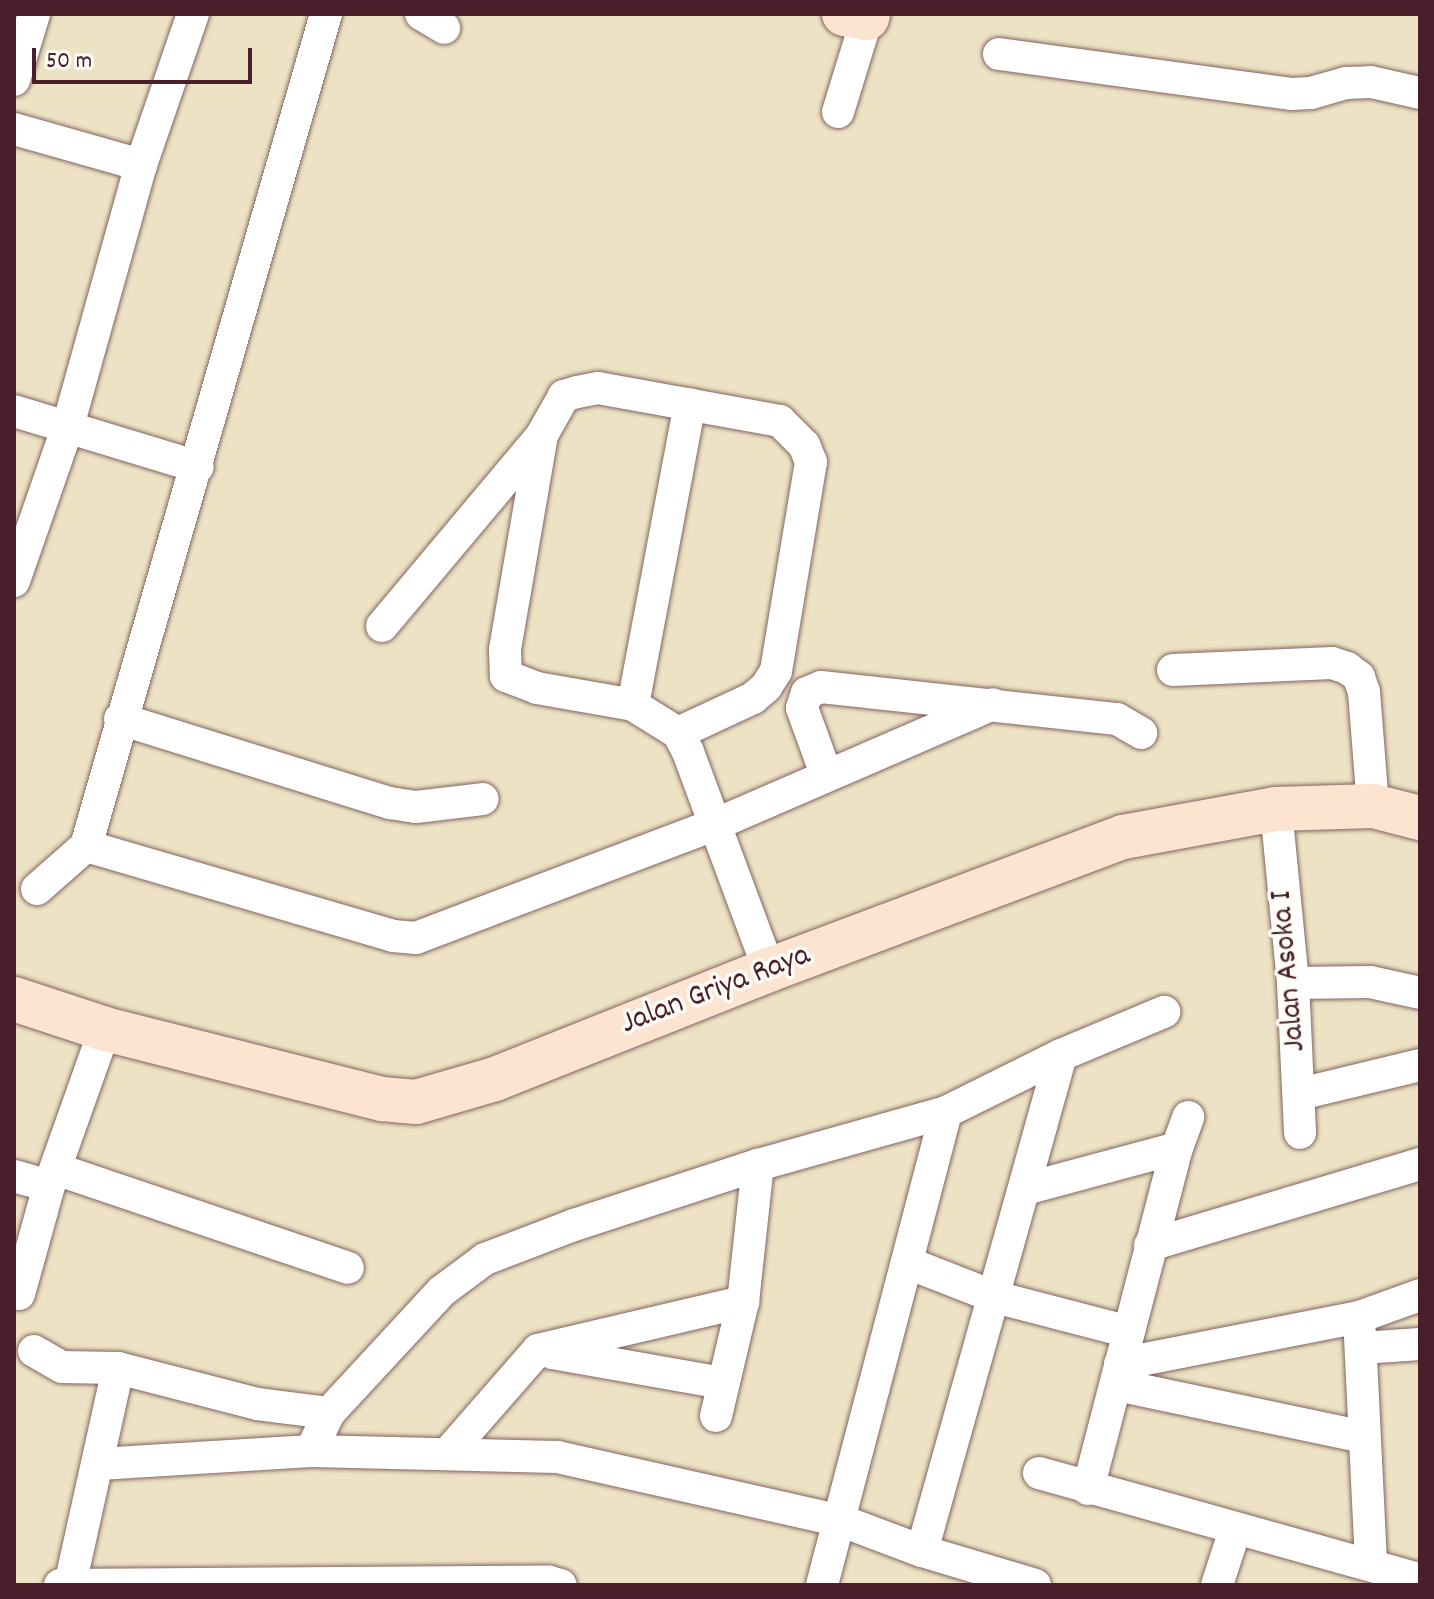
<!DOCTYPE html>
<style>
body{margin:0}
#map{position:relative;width:1434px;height:1599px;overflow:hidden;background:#ede3c4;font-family:Dekko,sans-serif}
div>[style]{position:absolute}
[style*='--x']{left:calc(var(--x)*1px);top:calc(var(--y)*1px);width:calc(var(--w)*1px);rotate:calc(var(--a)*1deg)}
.roads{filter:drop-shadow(0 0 2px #836461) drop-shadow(0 0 2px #836461)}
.street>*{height:32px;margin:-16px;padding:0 16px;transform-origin:16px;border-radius:16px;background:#fff}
.secondary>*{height:44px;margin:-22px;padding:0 22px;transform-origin:22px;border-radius:22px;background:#fde4d1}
span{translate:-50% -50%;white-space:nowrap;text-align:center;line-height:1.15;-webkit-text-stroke:7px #fdfcf7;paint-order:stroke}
.street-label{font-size:32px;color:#4a1f2b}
.frame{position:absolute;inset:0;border:16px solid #4a1f2b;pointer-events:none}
.scale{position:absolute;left:32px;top:48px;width:220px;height:36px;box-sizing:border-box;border:4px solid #4a1f2b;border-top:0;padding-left:10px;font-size:24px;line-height:28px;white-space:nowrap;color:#4a1f2b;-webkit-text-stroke:6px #fdfcf7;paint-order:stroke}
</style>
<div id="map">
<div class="roads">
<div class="street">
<i style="--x:421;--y:14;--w:27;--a:31"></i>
<i style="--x:999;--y:54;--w:296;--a:7.8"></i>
<i style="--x:1292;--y:94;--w:19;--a:-3"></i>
<i style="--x:1311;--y:93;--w:36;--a:-16"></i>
<i style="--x:1346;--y:83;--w:25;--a:-2"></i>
<i style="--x:1371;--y:82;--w:50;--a:12.7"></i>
<i style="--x:14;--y:80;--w:69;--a:-73.1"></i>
<i style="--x:838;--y:112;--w:98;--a:-72.9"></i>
<i style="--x:14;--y:129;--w:132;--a:15.8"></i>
<i style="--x:14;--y:411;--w:192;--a:16.9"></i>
<i style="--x:14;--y:581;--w:164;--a:-70.8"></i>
<i style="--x:68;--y:426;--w:271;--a:-74.4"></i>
<i style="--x:141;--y:165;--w:160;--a:-71"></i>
<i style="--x:382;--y:626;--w:246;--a:-50"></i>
<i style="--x:1173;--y:670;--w:159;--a:-2.5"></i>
<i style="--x:1332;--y:663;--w:16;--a:18"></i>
<i style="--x:1347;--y:668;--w:15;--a:37"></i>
<i style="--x:1359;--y:677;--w:16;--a:72"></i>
<i style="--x:1364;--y:692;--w:114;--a:85.5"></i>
<i style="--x:633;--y:705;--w:306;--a:-79.3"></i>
<i style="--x:120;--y:719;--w:283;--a:17.3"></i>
<i style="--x:390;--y:803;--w:26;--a:9"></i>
<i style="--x:416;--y:807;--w:67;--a:-6.8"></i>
<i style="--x:678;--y:733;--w:83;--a:-25"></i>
<i style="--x:753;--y:698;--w:17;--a:-40"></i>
<i style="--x:766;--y:687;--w:19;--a:-58"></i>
<i style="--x:776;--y:671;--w:212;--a:-80.5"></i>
<i style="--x:811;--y:462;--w:18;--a:-112"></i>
<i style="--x:804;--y:445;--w:34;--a:-135"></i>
<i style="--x:780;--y:421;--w:185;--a:-169.7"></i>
<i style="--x:598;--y:388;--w:21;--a:169"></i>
<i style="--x:577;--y:392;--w:14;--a:163"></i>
<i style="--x:564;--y:396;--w:45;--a:119.4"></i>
<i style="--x:542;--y:435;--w:218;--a:99.8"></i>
<i style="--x:505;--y:650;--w:26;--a:88"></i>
<i style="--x:506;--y:676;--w:33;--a:21"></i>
<i style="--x:537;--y:688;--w:97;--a:10"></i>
<i style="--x:633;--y:705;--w:53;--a:31.9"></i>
<i style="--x:678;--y:733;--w:21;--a:62"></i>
<i style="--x:688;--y:752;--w:233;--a:69.6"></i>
<i style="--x:826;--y:774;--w:70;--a:-110"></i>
<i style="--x:802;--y:708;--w:16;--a:-72"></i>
<i style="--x:807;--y:693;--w:15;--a:-23"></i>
<i style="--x:821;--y:687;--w:298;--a:6.2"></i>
<i style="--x:1117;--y:719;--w:28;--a:30"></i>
<i style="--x:1276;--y:809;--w:175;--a:84.4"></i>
<i style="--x:1293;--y:983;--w:150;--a:87.3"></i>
<i style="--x:86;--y:846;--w:320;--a:16.3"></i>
<i style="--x:393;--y:936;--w:23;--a:5"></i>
<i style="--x:416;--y:938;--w:319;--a:-20.8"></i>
<i style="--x:714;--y:825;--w:304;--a:-23.4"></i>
<i style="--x:37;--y:889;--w:65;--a:-41.3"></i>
<i style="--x:86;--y:846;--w:866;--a:-73.91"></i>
<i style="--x:1293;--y:983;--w:77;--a:-0.7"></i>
<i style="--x:1370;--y:982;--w:51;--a:12.4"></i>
<i style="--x:1300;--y:1094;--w:123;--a:-13.6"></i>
<i style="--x:56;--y:1169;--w:308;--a:18.7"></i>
<i style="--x:14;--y:1176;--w:36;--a:16"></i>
<i style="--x:1025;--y:1189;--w:157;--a:-15.1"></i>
<i style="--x:1177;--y:1148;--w:33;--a:-70"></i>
<i style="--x:1150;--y:1245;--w:282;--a:-16.7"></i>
<i style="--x:908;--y:1263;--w:93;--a:21.3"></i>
<i style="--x:995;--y:1297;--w:138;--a:14.6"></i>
<i style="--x:19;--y:1294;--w:112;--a:-74.5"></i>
<i style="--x:49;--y:1186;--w:167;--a:-70.4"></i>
<i style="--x:1359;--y:1317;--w:248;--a:87.2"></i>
<i style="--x:1362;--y:1348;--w:58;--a:-3.9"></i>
<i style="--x:34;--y:1351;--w:32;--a:30"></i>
<i style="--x:62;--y:1367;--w:56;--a:1"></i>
<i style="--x:118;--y:1368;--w:144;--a:14.5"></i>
<i style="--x:257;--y:1404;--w:73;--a:7.1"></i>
<i style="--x:552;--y:1353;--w:173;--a:10"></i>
<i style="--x:1120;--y:1364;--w:244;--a:-11.1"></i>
<i style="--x:1359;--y:1317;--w:65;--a:-19.8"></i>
<i style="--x:1117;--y:1385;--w:251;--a:11.9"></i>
<i style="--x:716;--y:1416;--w:117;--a:-76.7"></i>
<i style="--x:743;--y:1302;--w:138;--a:-83.8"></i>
<i style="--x:311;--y:1451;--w:42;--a:-64.7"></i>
<i style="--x:329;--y:1413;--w:166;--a:-47.2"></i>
<i style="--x:442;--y:1291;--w:54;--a:-36.7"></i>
<i style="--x:485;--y:1259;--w:95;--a:-20.9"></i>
<i style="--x:574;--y:1225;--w:194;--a:-18.1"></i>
<i style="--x:758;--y:1165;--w:195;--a:-15.7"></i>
<i style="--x:946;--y:1112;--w:128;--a:-26.4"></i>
<i style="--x:1061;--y:1055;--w:112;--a:-22.7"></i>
<i style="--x:449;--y:1452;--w:135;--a:-48.9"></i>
<i style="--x:538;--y:1350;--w:211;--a:-13.2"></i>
<i style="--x:99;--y:1464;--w:212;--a:-3.5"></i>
<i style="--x:311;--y:1451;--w:246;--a:1.4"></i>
<i style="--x:557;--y:1457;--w:292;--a:12.7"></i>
<i style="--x:842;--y:1521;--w:85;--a:20.6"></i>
<i style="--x:922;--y:1551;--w:118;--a:16.7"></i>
<i style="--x:1039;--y:1473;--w:390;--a:15.6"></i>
<i style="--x:1088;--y:1489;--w:352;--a:-75.4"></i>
<i style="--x:922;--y:1551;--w:515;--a:-74.34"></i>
<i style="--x:60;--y:1585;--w:489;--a:-0.4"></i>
<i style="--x:549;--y:1582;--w:12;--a:14"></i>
<i style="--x:70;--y:1585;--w:222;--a:-77.5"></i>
<i style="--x:822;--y:1585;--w:489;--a:-75.3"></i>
<i style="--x:1217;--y:1585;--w:58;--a:-71.9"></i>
</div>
<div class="secondary">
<i style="--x:844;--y:14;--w:23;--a:10"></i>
<i style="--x:867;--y:18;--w:4;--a:-76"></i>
<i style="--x:14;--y:999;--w:96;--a:18.2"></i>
<i style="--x:105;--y:1029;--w:286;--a:14.2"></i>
<i style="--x:382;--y:1099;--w:34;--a:5"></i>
<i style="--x:416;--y:1102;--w:82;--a:-16.2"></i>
<i style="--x:495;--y:1079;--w:295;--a:-21.7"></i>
<i style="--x:769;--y:970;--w:378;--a:-20.6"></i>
<i style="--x:1123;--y:837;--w:156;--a:-10.4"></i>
<i style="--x:1276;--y:809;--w:97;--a:-1.8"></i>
<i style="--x:1373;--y:806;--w:49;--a:14.3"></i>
</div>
</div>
<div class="street-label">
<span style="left:1290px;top:971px;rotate:-95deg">Jalan Asoka I</span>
<span style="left:716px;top:991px;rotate:-21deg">Jalan Griya Raya</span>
</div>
<div class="frame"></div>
<div class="scale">50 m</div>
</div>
